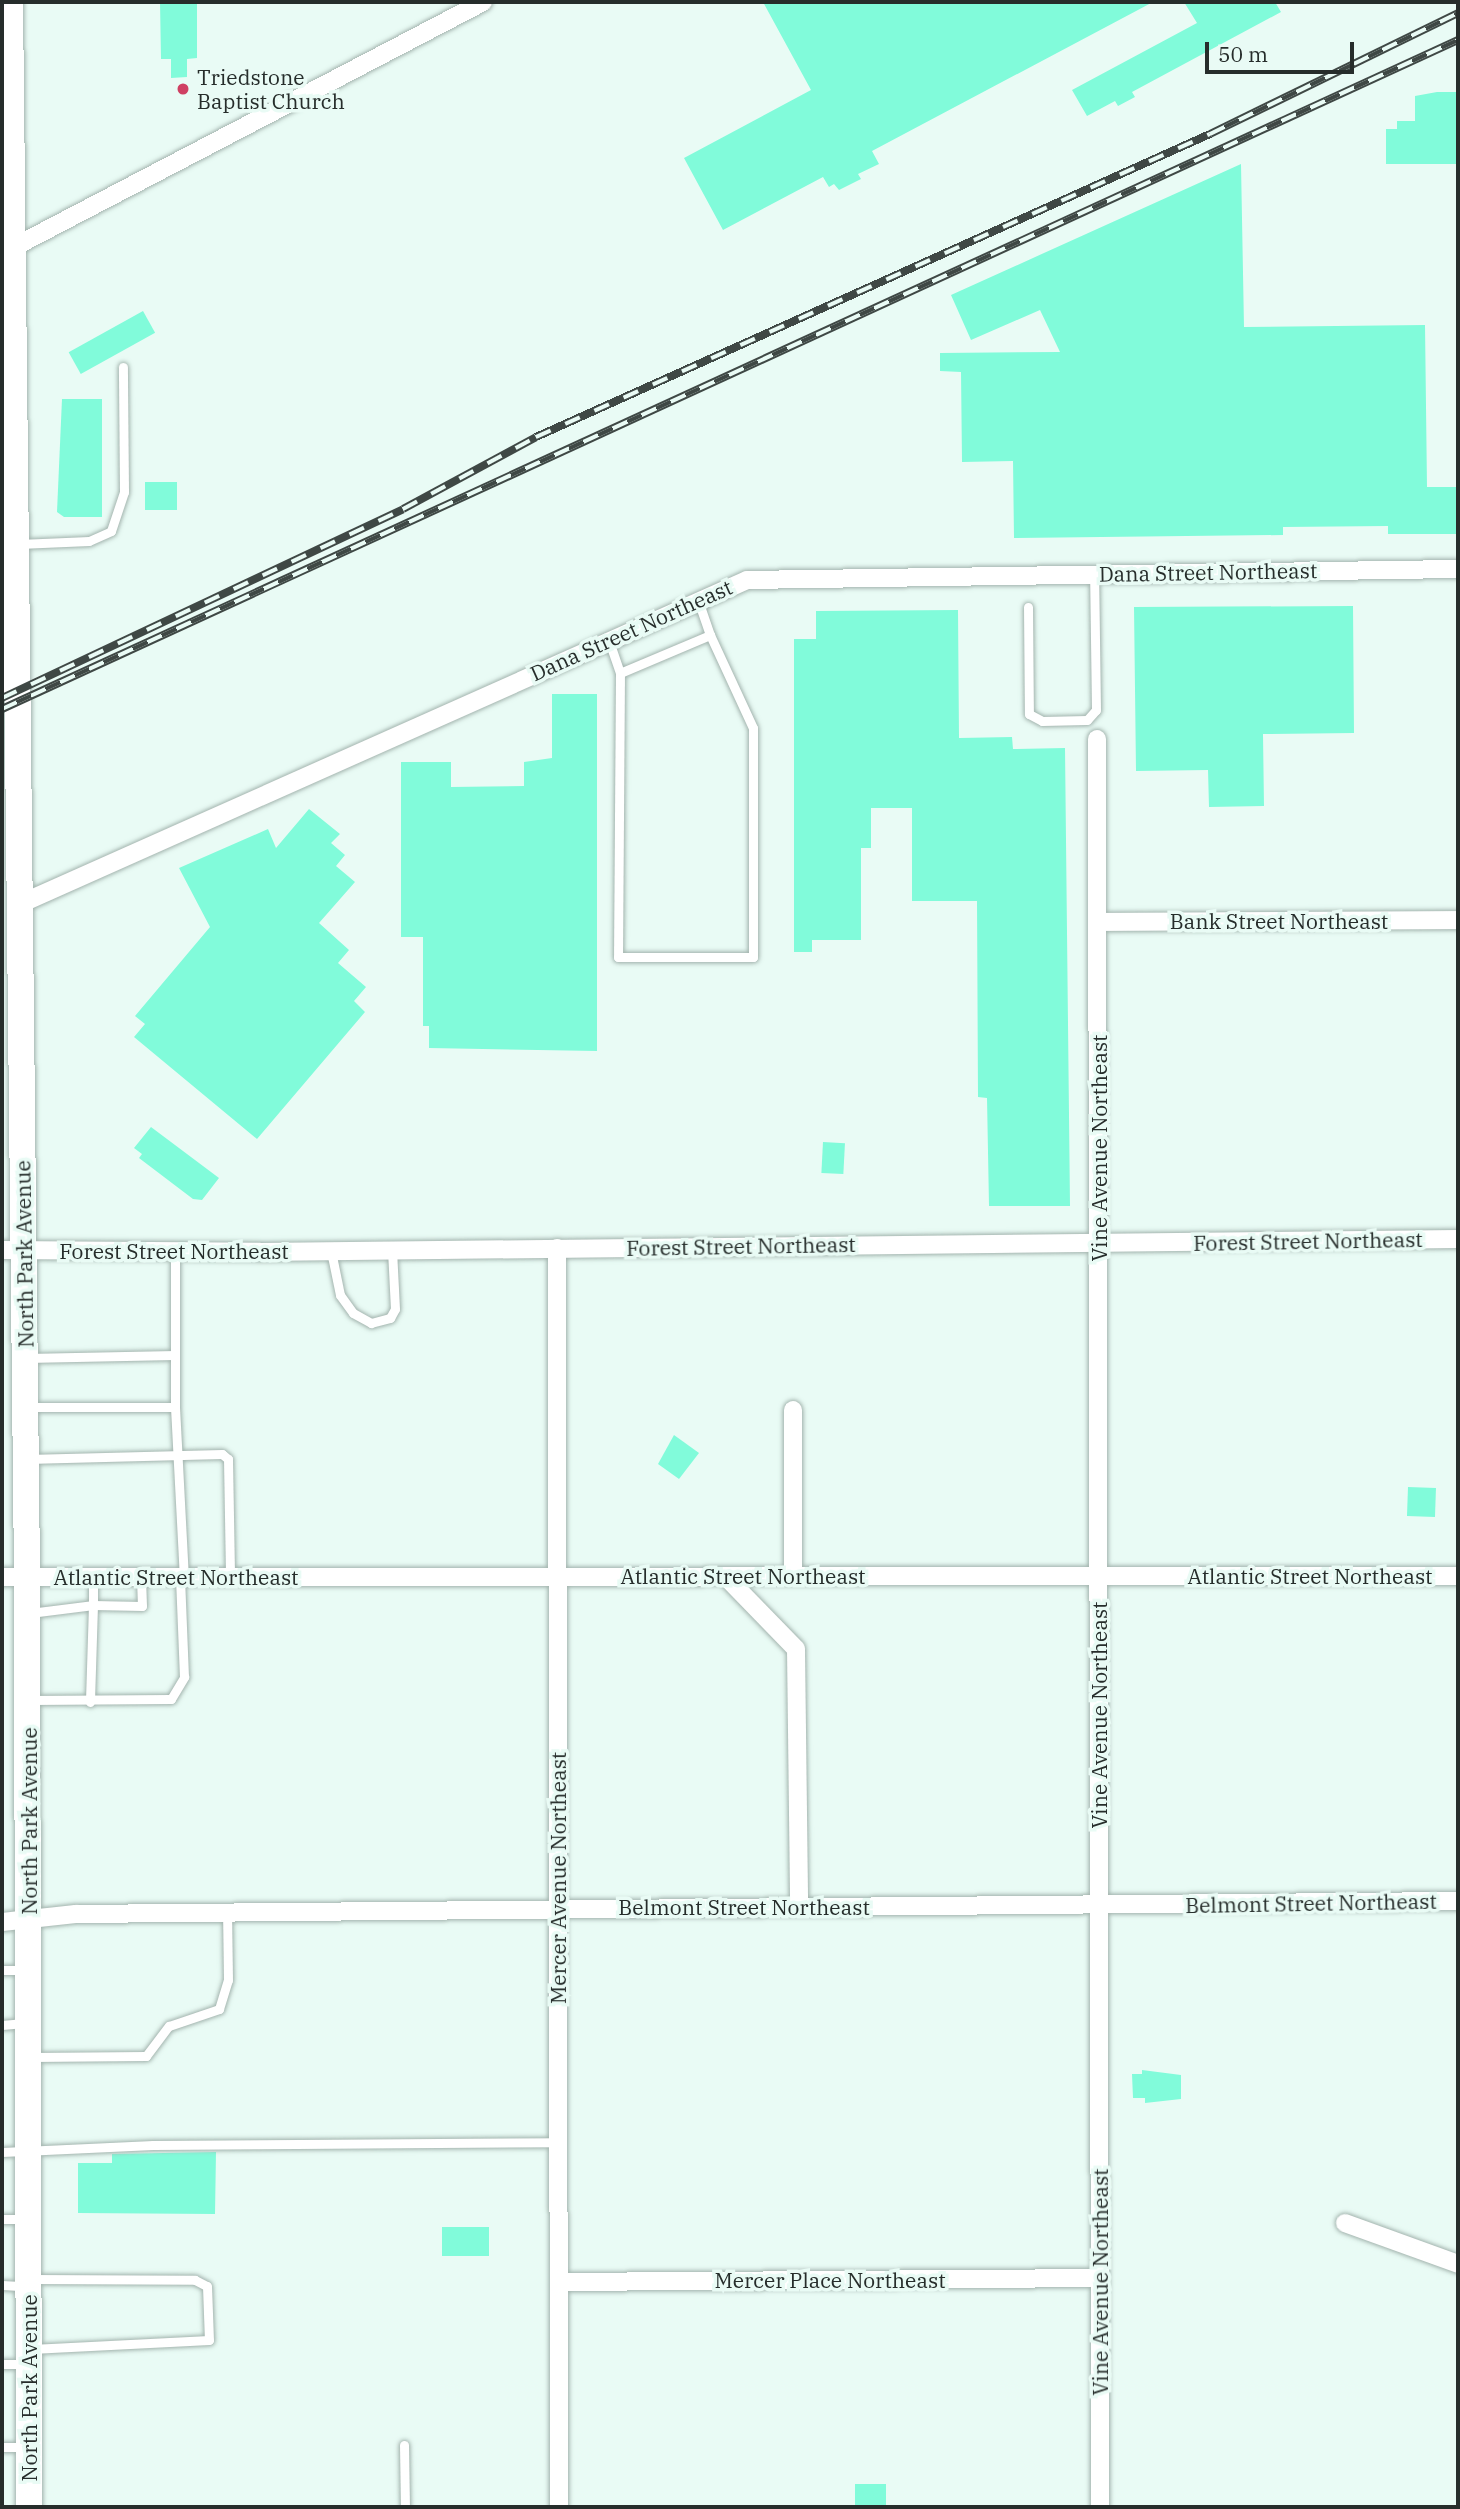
<!DOCTYPE html>
<style>
body{margin:0}
#map{position:relative;width:1460px;height:2509px;overflow:hidden;background:#e9fbf5;font-family:"IBM Plex Serif",serif}
div>[style]{position:absolute}
[style*='--x']{left:calc(var(--x)*1px);top:calc(var(--y)*1px);width:calc(var(--w)*1px);rotate:calc(var(--a)*1deg)}
.building>*{inset:0;background:#81fbda;transform-origin:0 0}
.roads{filter:drop-shadow(0 0 2px #a3b4ae) drop-shadow(0 0 2px #a3b4ae)}
.lane>*{height:9px;margin:-4.5px;padding:0 4.5px;transform-origin:4.5px;border-radius:4.5px;background:#fff}
.street>*{height:18px;margin:-9px;padding:0 9px;transform-origin:9px;border-radius:9px;background:#fff}
.secondary>*{height:26px;margin:-13px;padding:0 13px;transform-origin:13px;border-radius:13px;background:#fff}
.rail>*{height:8px;margin-top:-4px;transform-origin:0;background:repeating-linear-gradient(90deg,#e9fbf5 0 16px,#3f4845 0 32px);box-sizing:border-box;border-block:2px solid #3f4845}
.dots>*{width:19px;height:19px;translate:-50% -50%;box-sizing:border-box;border:4px solid #e9fbf5;border-radius:50%}
span{translate:-50% -50%;white-space:nowrap;text-align:center;line-height:1.15;-webkit-text-stroke:7px #e9fbf5;paint-order:stroke}
.poi-label{font-size:21px;color:#262d2b}
.left{translate:0 -50%;text-align:left}
.street-label{font-size:21px;color:#262d2b}
.frame{position:absolute;inset:0;border:4px solid #262d2b;pointer-events:none}
.scale{position:absolute;left:1205px;top:42px;width:149px;height:32px;box-sizing:border-box;border:4px solid #262d2b;border-top:0;padding-left:9px;font-size:21px;line-height:24px;white-space:nowrap;color:#262d2b;-webkit-text-stroke:5px #e9fbf5;paint-order:stroke}
</style>
<div id="map">
<div class="building">
<i style="clip-path:polygon(160px 2px,197px 2px,197px 58px,187px 59px,187px 77px,171px 78px,171px 59px,161px 59px)"></i>
<i style="clip-path:polygon(763px 2px,1153px 2px,872px 151px,879px 164px,858px 174px,861px 179px,839px 190px,834px 184px,829px 187px,823px 177px,723px 230px,684px 158px,811px 90px)"></i>
<i style="clip-path:polygon(1184px 2px,1275px 2px,1281px 12px,1132px 92px,1135px 97px,1118px 106px,1115px 101px,1087px 116px,1072px 90px,1197px 23px)"></i>
<i style="clip-path:polygon(1437px 92px,1458px 92px,1458px 164px,1386px 164px,1386px 129px,1397px 129px,1397px 121px,1415px 121px,1415px 96px)"></i>
<i style="clip-path:polygon(1241px 164px,1244px 327px,1425px 325px,1427px 487px,1458px 487px,1458px 534px,1388px 534px,1388px 526px,1283px 527px,1283px 535px,1014px 538px,1013px 461px,962px 462px,961px 372px,940px 371px,940px 353px,1060px 352px,1040px 310px,971px 340px,951px 295px)"></i>
<i style="left:143px;top:311px;width:25px;height:85px;rotate:61deg"></i>
<i style="clip-path:polygon(62px 399px,102px 399px,102px 517px,64px 517px,57px 512px)"></i>
<i style="left:145px;top:482px;width:32px;height:28px"></i>
<i style="clip-path:polygon(1353px 606px,1354px 733px,1263px 734px,1264px 806px,1209px 807px,1208px 770px,1136px 771px,1134px 607px)"></i>
<i style="clip-path:polygon(958px 610px,959px 738px,1012px 737px,1013px 749px,1065px 748px,1070px 1206px,989px 1206px,987px 1098px,978px 1097px,977px 901px,912px 901px,912px 808px,871px 808px,871px 848px,861px 848px,861px 940px,812px 940px,812px 952px,794px 952px,794px 639px,816px 639px,816px 611px)"></i>
<i style="clip-path:polygon(552px 694px,597px 694px,597px 1051px,429px 1048px,429px 1026px,423px 1026px,423px 937px,401px 937px,401px 762px,451px 762px,451px 787px,524px 786px,524px 762px,552px 758px)"></i>
<i style="clip-path:polygon(309px 809px,340px 834px,331px 843px,345px 855px,336px 866px,355px 882px,319px 923px,349px 950px,338px 963px,366px 987px,354px 1001px,365px 1012px,257px 1139px,134px 1037px,145px 1024px,135px 1016px,210px 927px,179px 868px,268px 829px,276px 848px)"></i>
<i style="clip-path:polygon(151px 1127px,219px 1178px,202px 1200px,193px 1199px,139px 1158px,142px 1154px,134px 1148px)"></i>
<i style="left:823px;top:1142px;width:22px;height:31px;rotate:3deg"></i>
<i style="clip-path:polygon(674px 1435px,699px 1453px,679px 1479px,658px 1464px)"></i>
<i style="left:1408px;top:1487px;width:28px;height:29px;rotate:2deg"></i>
<i style="clip-path:polygon(1142px 2070px,1181px 2075px,1181px 2099px,1145px 2103px,1145px 2098px,1133px 2098px,1132px 2074px,1142px 2074px)"></i>
<i style="clip-path:polygon(216px 2152px,215px 2214px,78px 2213px,78px 2163px,112px 2163px,112px 2154px)"></i>
<i style="left:442px;top:2227px;width:47px;height:29px"></i>
<i style="left:855px;top:2484px;width:31px;height:23px"></i>
</div>
<div class="roads">
<div class="lane">
<i style="--x:19;--y:544;--w:70;--a:-2.5"></i>
<i style="--x:89;--y:541;--w:24;--a:-24"></i>
<i style="--x:111;--y:531;--w:41;--a:-71.6"></i>
<i style="--x:124;--y:492;--w:125;--a:-90.5"></i>
<i style="--x:1028;--y:607;--w:107;--a:89.5"></i>
<i style="--x:1029;--y:714;--w:15;--a:28"></i>
<i style="--x:1042;--y:721;--w:45;--a:-1.3"></i>
<i style="--x:1087;--y:720;--w:13;--a:-48"></i>
<i style="--x:1096;--y:710;--w:136;--a:-90.8"></i>
<i style="--x:609;--y:641;--w:34;--a:71"></i>
<i style="--x:620;--y:673;--w:98;--a:-22.9"></i>
<i style="--x:710;--y:635;--w:36;--a:-109"></i>
<i style="--x:620;--y:673;--w:284;--a:90.4"></i>
<i style="--x:618;--y:957;--w:135;--a:0"></i>
<i style="--x:753;--y:957;--w:229;--a:-90"></i>
<i style="--x:753;--y:728;--w:102;--a:-114.8"></i>
<i style="--x:331;--y:1251;--w:45;--a:78.4"></i>
<i style="--x:340;--y:1295;--w:22;--a:54"></i>
<i style="--x:353;--y:1313;--w:21;--a:29"></i>
<i style="--x:371;--y:1323;--w:20;--a:-15"></i>
<i style="--x:390;--y:1318;--w:10;--a:-61"></i>
<i style="--x:395;--y:1309;--w:59;--a:-92.9"></i>
<i style="--x:175;--y:1252;--w:155;--a:90"></i>
<i style="--x:175;--y:1407;--w:170;--a:87"></i>
<i style="--x:26;--y:1358;--w:149;--a:-1.2"></i>
<i style="--x:28;--y:1407;--w:147;--a:0"></i>
<i style="--x:27;--y:1459;--w:195;--a:-1.5"></i>
<i style="--x:222;--y:1454;--w:8;--a:40"></i>
<i style="--x:228;--y:1459;--w:118;--a:89"></i>
<i style="--x:93;--y:1577;--w:28;--a:90"></i>
<i style="--x:93;--y:1605;--w:49;--a:1.2"></i>
<i style="--x:142;--y:1606;--w:29;--a:-92"></i>
<i style="--x:30;--y:1613;--w:64;--a:-7.2"></i>
<i style="--x:93;--y:1605;--w:97;--a:91.8"></i>
<i style="--x:30;--y:1700;--w:141;--a:-0.4"></i>
<i style="--x:171;--y:1699;--w:26;--a:-59"></i>
<i style="--x:184;--y:1677;--w:100;--a:-92.3"></i>
<i style="--x:2;--y:1970;--w:22;--a:0"></i>
<i style="--x:2;--y:2025;--w:22;--a:-5"></i>
<i style="--x:31;--y:2057;--w:115;--a:-0.5"></i>
<i style="--x:146;--y:2056;--w:38;--a:-53"></i>
<i style="--x:169;--y:2026;--w:53;--a:-18.8"></i>
<i style="--x:219;--y:2009;--w:30;--a:-73"></i>
<i style="--x:228;--y:1980;--w:68;--a:-90.8"></i>
<i style="--x:2;--y:2152;--w:151;--a:-2.7"></i>
<i style="--x:153;--y:2145;--w:406;--a:-0.4"></i>
<i style="--x:2;--y:2219;--w:22;--a:0"></i>
<i style="--x:31;--y:2279;--w:164;--a:0.3"></i>
<i style="--x:195;--y:2280;--w:13;--a:27"></i>
<i style="--x:207;--y:2286;--w:54;--a:87.9"></i>
<i style="--x:209;--y:2340;--w:178;--a:177.1"></i>
<i style="--x:2;--y:2285;--w:22;--a:3"></i>
<i style="--x:2;--y:2364;--w:22;--a:0"></i>
<i style="--x:404;--y:2445;--w:62;--a:89.1"></i>
<i style="--x:2;--y:2447;--w:26;--a:0"></i>
</div>
<div class="street">
<i style="--x:14;--y:247;--w:529;--a:-27.58"></i>
<i style="--x:1097;--y:739;--w:1768;--a:89.9"></i>
<i style="--x:20;--y:904;--w:796;--a:-24.02"></i>
<i style="--x:747;--y:580;--w:711;--a:-0.89"></i>
<i style="--x:1099;--y:922;--w:359;--a:-0.3"></i>
<i style="--x:557;--y:1248;--w:1259;--a:89.91"></i>
<i style="--x:2;--y:1250;--w:258;--a:0.4"></i>
<i style="--x:260;--y:1252;--w:1198;--a:-0.62"></i>
<i style="--x:793;--y:1410;--w:166;--a:90"></i>
<i style="--x:2;--y:1577;--w:1456;--a:-0.04"></i>
<i style="--x:726;--y:1577;--w:100;--a:45.8"></i>
<i style="--x:796;--y:1649;--w:258;--a:89.3"></i>
<i style="--x:2;--y:1922;--w:74;--a:-6.2"></i>
<i style="--x:76;--y:1914;--w:1382;--a:-0.54"></i>
<i style="--x:1345;--y:2223;--w:120;--a:19.9"></i>
<i style="--x:559;--y:2282;--w:541;--a:-0.42"></i>
</div>
<div class="secondary">
<i style="--x:10;--y:2;--w:1575;--a:89.38"></i>
<i style="--x:27;--y:1577;--w:930;--a:89.88"></i>
</div>
</div>
<div class="rail">
<i style="--x:2;--y:698;--w:443;--a:-25.2"></i>
<i style="--x:403;--y:509;--w:151;--a:-28.4"></i>
<i style="--x:536;--y:437;--w:739;--a:-24.21"></i>
<i style="--x:1210;--y:134;--w:276;--a:-26"></i>
<i style="--x:2;--y:709;--w:1602;--a:-24.68"></i>
</div>
<div class="dots">
<i style="left:183px;top:89px;background:#cf4063"></i>
</div>
<div class="poi-label">
<span class="left" style="left:197px;top:89px">Triedstone<br>Baptist Church</span>
</div>
<div class="street-label">
<span style="left:1208px;top:572px;rotate:-1deg">Dana Street Northeast</span>
<span style="left:631px;top:630px;rotate:-24deg">Dana Street Northeast</span>
<span style="left:1279px;top:921px">Bank Street Northeast</span>
<span style="left:1099px;top:1148px;rotate:-90deg">Vine Avenue Northeast</span>
<span style="left:1308px;top:1241px;rotate:-1deg">Forest Street Northeast</span>
<span style="left:741px;top:1246px;rotate:-1deg">Forest Street Northeast</span>
<span style="left:174px;top:1251px">Forest Street Northeast</span>
<span style="left:24px;top:1254px;rotate:-91deg">North Park Avenue</span>
<span style="left:743px;top:1576px">Atlantic Street Northeast</span>
<span style="left:1310px;top:1576px">Atlantic Street Northeast</span>
<span style="left:176px;top:1577px">Atlantic Street Northeast</span>
<span style="left:1099px;top:1715px;rotate:-90deg">Vine Avenue Northeast</span>
<span style="left:29px;top:1821px;rotate:-90deg">North Park Avenue</span>
<span style="left:558px;top:1878px;rotate:-90deg">Mercer Avenue Northeast</span>
<span style="left:1311px;top:1903px;rotate:-1deg">Belmont Street Northeast</span>
<span style="left:744px;top:1907px">Belmont Street Northeast</span>
<span style="left:830px;top:2280px">Mercer Place Northeast</span>
<span style="left:1100px;top:2282px;rotate:-90deg">Vine Avenue Northeast</span>
<span style="left:29px;top:2388px;rotate:-90deg">North Park Avenue</span>
</div>
<div class="frame"></div>
<div class="scale">50 m</div>
</div>
